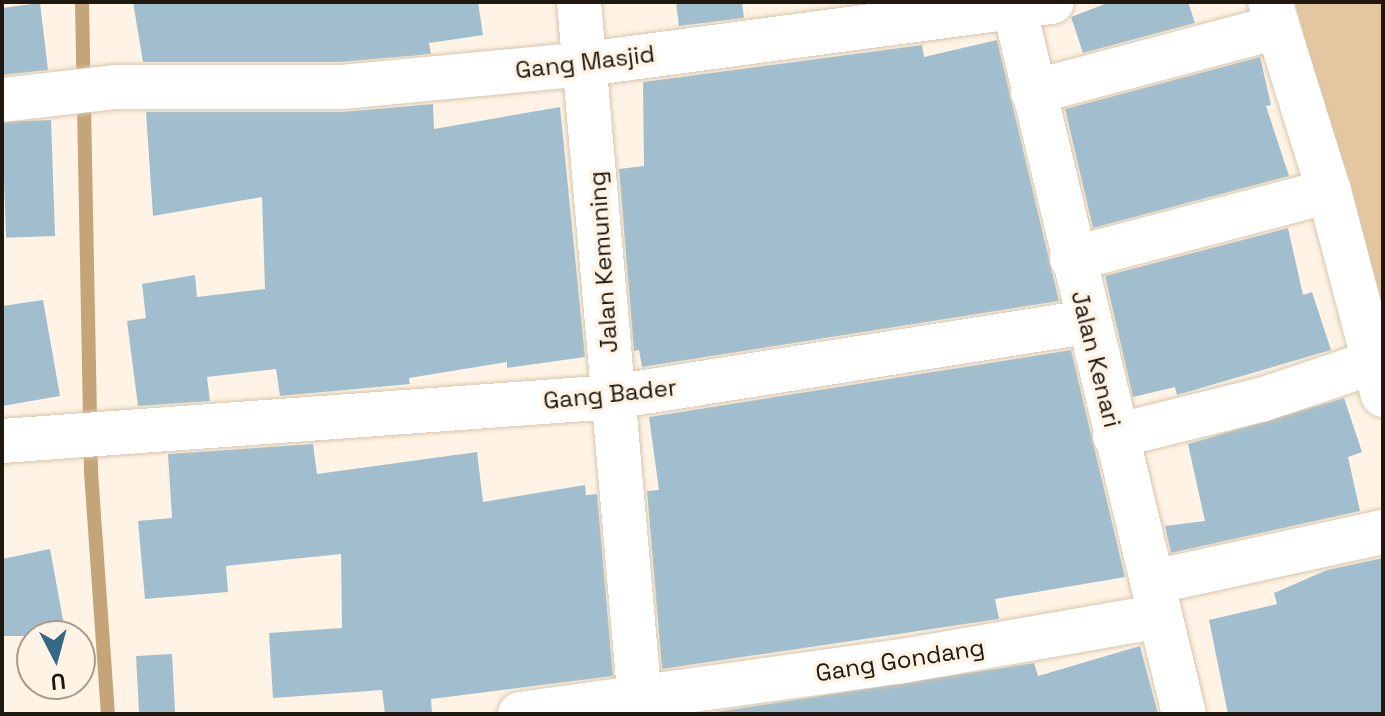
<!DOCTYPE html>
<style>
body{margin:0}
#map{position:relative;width:1385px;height:716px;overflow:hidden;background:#fef3e4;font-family:"Space Grotesk",sans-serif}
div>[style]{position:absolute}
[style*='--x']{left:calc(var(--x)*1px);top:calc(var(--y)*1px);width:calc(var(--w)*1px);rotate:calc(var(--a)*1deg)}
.green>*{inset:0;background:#e4c7a0}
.stream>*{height:14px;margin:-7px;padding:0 7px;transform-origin:7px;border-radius:7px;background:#c4a479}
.building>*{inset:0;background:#a1bece;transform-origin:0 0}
.roads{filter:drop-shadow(0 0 2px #d8c6ad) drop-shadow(0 0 2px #d8c6ad)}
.minor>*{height:44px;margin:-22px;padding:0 22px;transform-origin:22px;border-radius:22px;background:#fff}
span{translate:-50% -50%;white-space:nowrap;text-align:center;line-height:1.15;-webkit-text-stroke:7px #fef3e4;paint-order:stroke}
.street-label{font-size:24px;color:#1e180f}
.frame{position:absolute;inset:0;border:4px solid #1e180f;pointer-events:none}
.north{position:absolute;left:16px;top:620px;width:80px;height:80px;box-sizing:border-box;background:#fef3e4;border:2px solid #a49b8f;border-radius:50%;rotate:174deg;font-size:22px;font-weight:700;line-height:32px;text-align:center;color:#1e180f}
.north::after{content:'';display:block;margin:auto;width:28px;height:36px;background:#346985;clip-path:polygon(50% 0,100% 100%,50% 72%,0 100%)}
</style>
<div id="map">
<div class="green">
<i style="clip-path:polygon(1295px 2px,1383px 2px,1383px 337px)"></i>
</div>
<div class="stream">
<i style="--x:82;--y:2;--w:470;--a:88.9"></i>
<i style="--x:91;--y:472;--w:243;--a:86"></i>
</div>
<div class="building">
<i style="clip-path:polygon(133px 2px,478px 2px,483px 35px,429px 43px,431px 54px,341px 62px,143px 62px)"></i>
<i style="clip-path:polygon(676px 2px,742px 2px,744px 18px,679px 26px)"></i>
<i style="clip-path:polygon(1110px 2px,1188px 2px,1195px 23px,1083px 53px,1071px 17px)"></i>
<i style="clip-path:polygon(40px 3px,48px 70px,2px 75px,2px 8px)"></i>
<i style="clip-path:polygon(997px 40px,1059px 301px,642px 367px,639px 350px,634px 351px,619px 169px,644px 166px,643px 82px,922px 45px,924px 57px)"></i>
<i style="clip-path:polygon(1260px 57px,1271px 105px,1266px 106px,1289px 176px,1093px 228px,1065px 109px)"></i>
<i style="clip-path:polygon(433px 104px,434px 129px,560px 107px,585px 357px,507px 368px,507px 362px,409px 378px,410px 384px,280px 396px,276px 369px,207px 377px,210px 401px,138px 406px,127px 321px,146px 318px,142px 284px,195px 275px,197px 297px,265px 289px,262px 197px,153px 216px,146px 112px,342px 112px)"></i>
<i style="left:51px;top:120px;width:116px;height:49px;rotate:88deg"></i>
<i style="clip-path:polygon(1288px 228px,1303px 295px,1312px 292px,1331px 350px,1177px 395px,1175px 387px,1133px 397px,1105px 276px)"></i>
<i style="clip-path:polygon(43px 300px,60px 396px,2px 406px,2px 306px)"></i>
<i style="clip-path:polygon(1071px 350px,1125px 577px,995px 599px,999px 619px,662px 669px,647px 491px,659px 490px,649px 417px)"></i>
<i style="clip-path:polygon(1344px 398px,1362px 452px,1348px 457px,1360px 511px,1171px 553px,1165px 526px,1205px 521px,1188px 444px)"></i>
<i style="clip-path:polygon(313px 444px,317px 474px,477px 452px,483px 502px,585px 485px,586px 495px,597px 494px,613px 676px,431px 699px,432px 714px,385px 714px,382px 690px,273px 698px,269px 633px,342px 628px,341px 554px,226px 566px,228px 592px,145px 599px,138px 521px,172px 518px,168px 454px)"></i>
<i style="clip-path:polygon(50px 549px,66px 636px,2px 636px,2px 559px)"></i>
<i style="clip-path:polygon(1383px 558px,1383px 714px,1228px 714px,1209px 620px,1277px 604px,1274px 593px,1327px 570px)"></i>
<i style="clip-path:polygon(1140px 646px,1158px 714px,703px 714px,1034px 663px,1038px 676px)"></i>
<i style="left:172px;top:654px;width:60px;height:36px;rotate:87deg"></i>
</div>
<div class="roads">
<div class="minor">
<i style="--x:579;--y:2;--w:715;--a:85.02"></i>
<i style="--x:1013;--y:2;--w:732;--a:76.5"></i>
<i style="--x:1270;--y:2;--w:198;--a:72.7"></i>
<i style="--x:1329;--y:191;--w:211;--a:75.2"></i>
<i style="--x:1033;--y:92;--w:253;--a:-14.9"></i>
<i style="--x:2;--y:100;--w:115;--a:-6.5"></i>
<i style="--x:116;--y:87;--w:226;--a:0"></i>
<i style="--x:342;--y:87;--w:245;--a:-5.4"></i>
<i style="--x:586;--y:64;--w:470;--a:-7.6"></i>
<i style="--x:1072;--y:259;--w:266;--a:-14.8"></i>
<i style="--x:1115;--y:436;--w:150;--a:-13.9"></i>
<i style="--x:1261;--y:400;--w:119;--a:-18.6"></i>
<i style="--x:2;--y:441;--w:613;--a:-4.12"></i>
<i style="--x:613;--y:397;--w:479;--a:-9"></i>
<i style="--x:1153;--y:582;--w:235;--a:-12.3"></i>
<i style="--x:520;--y:714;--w:381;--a:-7.9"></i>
<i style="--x:897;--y:662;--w:267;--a:-9.9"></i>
</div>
</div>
<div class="street-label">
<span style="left:585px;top:62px;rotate:-7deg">Gang Masjid</span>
<span style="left:603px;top:262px;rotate:-94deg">Jalan Kemuning</span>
<span style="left:1096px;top:359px;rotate:76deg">Jalan Kenari</span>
<span style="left:610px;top:394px;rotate:-6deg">Gang Bader</span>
<span style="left:900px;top:660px;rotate:-9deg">Gang Gondang</span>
</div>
<div class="frame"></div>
<div class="north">U</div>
</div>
